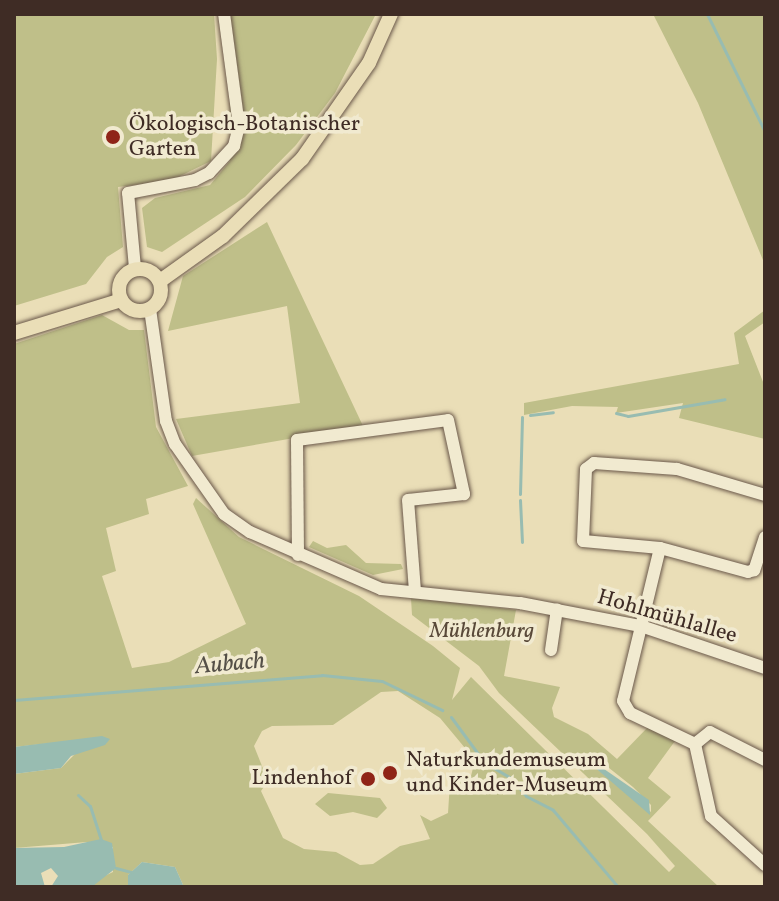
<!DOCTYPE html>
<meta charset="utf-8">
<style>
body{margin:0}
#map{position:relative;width:779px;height:901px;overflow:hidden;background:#eadeb7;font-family:Vollkorn,serif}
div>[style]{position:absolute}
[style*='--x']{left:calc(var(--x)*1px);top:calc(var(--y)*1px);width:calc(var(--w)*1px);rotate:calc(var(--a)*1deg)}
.green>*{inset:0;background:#bfbf89}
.water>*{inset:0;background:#98bcb1}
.stream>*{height:3px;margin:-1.5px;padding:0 1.5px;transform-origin:1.5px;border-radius:1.5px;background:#98bcb1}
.roads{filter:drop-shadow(0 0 2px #6a584a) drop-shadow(0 0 2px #6a584a)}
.minor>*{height:12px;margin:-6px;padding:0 6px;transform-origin:6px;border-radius:6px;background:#f1ead0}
.major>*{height:14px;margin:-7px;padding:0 7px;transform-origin:7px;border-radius:7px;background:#eadeb7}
.major>.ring{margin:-7px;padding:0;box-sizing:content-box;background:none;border:14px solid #eadeb7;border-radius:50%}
.dots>*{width:22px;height:22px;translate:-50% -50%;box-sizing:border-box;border:4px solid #f1ead0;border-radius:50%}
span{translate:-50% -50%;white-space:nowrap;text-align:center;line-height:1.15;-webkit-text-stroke:7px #f1ead0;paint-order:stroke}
.poi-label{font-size:22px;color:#3f2c25}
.left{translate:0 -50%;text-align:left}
.right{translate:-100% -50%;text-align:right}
.street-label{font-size:22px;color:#3f2c25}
.park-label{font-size:22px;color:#594939;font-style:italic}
.water-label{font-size:24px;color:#555048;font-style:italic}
.frame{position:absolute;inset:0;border:16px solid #3f2c25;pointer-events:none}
</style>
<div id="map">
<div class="green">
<i style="clip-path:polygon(14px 14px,214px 14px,217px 59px,211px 161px,172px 180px,118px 187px,123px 247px,107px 257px,86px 284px,14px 306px)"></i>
<i style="clip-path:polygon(229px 14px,376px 14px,335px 93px,296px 145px,245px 197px,162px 252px,147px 247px,142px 208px,155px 198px,210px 185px,230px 161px)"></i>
<i style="clip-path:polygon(653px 14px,765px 14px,765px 265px,698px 103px)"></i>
<i style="clip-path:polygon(267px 222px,363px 426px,192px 456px,176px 419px,300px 403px,287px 306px,168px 331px,183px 276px)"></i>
<i style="clip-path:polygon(765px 310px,765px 322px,745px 336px,765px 387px,765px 439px,679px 418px,683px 403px,616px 413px,618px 407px,572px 406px,524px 415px,524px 403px,739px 364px,734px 333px)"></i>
<i style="clip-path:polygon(evenodd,102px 315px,129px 330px,144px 330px,156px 427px,188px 486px,146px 499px,149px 514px,106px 528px,116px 571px,102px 576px,132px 668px,169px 662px,246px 624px,193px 504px,196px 498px,239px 537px,359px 596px,433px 646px,460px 668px,452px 700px,471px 677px,669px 872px,675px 866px,647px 834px,499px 693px,479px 666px,412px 615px,411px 598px,516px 610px,504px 676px,560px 687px,552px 708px,554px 717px,588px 734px,617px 759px,648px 727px,675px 741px,648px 778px,671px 797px,648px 821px,719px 887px,184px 887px,175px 867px,142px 862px,128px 875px,128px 887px,81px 887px,113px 872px,113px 847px,87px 842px,14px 848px,14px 774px,61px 768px,90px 739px,14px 747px,14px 344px,102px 315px,398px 691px,440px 718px,475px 760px,471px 776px,450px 782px,448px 813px,431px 821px,420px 815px,430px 839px,400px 846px,373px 864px,360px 865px,336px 852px,304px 849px,283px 838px,261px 791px,268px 781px,254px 746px,262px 731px,272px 726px,333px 725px,381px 692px,398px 691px,102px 315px,599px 760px,633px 787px,651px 805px,651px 812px,592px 765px,599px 760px)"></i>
<i style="clip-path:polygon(313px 541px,327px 548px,346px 545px,366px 563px,401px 564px,403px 569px,373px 575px,309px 547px)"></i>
<i style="clip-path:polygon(328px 793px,380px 798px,387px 808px,377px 818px,353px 812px,330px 816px,315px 804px)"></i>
</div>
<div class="water">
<i style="clip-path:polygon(102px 736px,110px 739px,105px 745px,71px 756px,61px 768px,14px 774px,14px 747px)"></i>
<i style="clip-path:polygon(591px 760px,649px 800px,650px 815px,592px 765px)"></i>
<i style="clip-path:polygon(101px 839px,112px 843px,116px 868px,93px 886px,51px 887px,58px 876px,51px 868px,41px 873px,45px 887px,14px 887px,14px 848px,64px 847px)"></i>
<i style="clip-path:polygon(142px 862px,175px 867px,184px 887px,128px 887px,128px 875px)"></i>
</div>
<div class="stream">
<i style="--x:707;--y:14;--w:131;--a:63.8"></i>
<i style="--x:616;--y:413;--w:12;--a:14"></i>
<i style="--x:628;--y:416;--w:98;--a:-9.9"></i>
<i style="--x:530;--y:415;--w:23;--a:-7"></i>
<i style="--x:520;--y:494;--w:77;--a:-88.5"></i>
<i style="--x:520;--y:500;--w:42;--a:87.3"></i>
<i style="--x:14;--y:700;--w:309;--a:-4.6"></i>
<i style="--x:322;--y:675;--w:60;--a:5.7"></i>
<i style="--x:382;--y:681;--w:67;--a:25.8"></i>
<i style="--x:451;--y:717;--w:56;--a:53.7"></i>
<i style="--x:484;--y:762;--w:31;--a:31"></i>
<i style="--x:511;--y:778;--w:23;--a:50"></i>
<i style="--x:526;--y:796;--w:30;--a:27"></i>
<i style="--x:553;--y:810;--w:101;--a:49.8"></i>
<i style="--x:78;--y:795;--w:16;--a:43"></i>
<i style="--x:90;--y:806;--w:35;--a:72"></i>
<i style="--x:116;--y:868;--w:16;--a:15"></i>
</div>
<div class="roads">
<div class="minor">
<i style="--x:135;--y:268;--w:75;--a:-95.3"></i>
<i style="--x:128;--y:193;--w:68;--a:-11"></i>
<i style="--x:195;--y:180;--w:16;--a:-27"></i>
<i style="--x:209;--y:173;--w:37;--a:-47"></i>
<i style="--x:234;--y:146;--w:21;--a:-76"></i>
<i style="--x:239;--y:126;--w:113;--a:-97.6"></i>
<i style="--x:150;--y:309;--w:113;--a:81.9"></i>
<i style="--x:166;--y:421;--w:25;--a:69"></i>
<i style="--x:175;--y:444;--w:85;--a:55"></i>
<i style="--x:224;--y:514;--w:32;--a:35"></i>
<i style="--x:250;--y:532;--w:143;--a:23.5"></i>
<i style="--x:381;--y:589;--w:140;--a:5.8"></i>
<i style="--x:520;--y:603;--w:123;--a:10.8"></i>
<i style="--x:641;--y:626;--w:131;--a:18.7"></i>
<i style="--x:765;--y:537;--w:35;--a:108"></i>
<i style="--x:754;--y:570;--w:6;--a:162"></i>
<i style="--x:748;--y:572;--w:91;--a:-164.7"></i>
<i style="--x:660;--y:548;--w:157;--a:103.6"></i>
<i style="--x:623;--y:701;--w:14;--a:60"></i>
<i style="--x:630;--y:713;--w:72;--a:25.5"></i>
<i style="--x:695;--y:744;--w:74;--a:77.5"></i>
<i style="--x:711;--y:816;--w:73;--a:42.2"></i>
<i style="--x:660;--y:548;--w:77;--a:-174.8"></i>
<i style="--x:583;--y:541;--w:72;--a:-87.6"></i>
<i style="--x:586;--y:469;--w:10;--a:-37"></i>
<i style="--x:594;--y:463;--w:83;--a:4.1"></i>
<i style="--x:677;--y:469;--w:92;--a:16.5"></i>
<i style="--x:298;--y:555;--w:115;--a:-90.5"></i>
<i style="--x:297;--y:440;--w:152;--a:-7.5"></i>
<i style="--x:448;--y:420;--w:76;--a:77.8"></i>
<i style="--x:464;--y:494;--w:56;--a:173.9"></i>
<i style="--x:408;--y:500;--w:91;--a:85.6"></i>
<i style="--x:551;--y:650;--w:41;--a:-81.7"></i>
<i style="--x:695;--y:744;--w:19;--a:-39"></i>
<i style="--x:710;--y:732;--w:62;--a:27"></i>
</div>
<div class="major">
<i class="ring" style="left:119px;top:269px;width:28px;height:28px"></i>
<i style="--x:160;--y:281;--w:77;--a:-35.5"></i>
<i style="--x:223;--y:236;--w:110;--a:-44.3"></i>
<i style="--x:302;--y:159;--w:117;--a:-55.1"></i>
<i style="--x:369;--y:63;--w:54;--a:-65.8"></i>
<i style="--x:14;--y:333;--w:112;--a:-17.1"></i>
</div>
</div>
<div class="dots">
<i style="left:113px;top:137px;background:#8f2418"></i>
<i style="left:390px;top:773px;background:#8f2418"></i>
<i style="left:368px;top:779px;background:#8f2418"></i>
</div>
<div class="poi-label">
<span class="left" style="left:129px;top:137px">Ökologisch-Botanischer<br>Garten</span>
<span class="left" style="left:406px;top:773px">Naturkundemuseum<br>und Kinder-Museum</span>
<span class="right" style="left:352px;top:779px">Lindenhof</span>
</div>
<div class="street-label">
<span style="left:667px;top:617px;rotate:16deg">Hohlmühlallee</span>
</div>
<div class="park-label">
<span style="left:482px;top:632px">Mühlenburg</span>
</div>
<div class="water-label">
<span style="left:230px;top:665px;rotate:-5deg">Aubach</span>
</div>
<div class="frame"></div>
</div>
